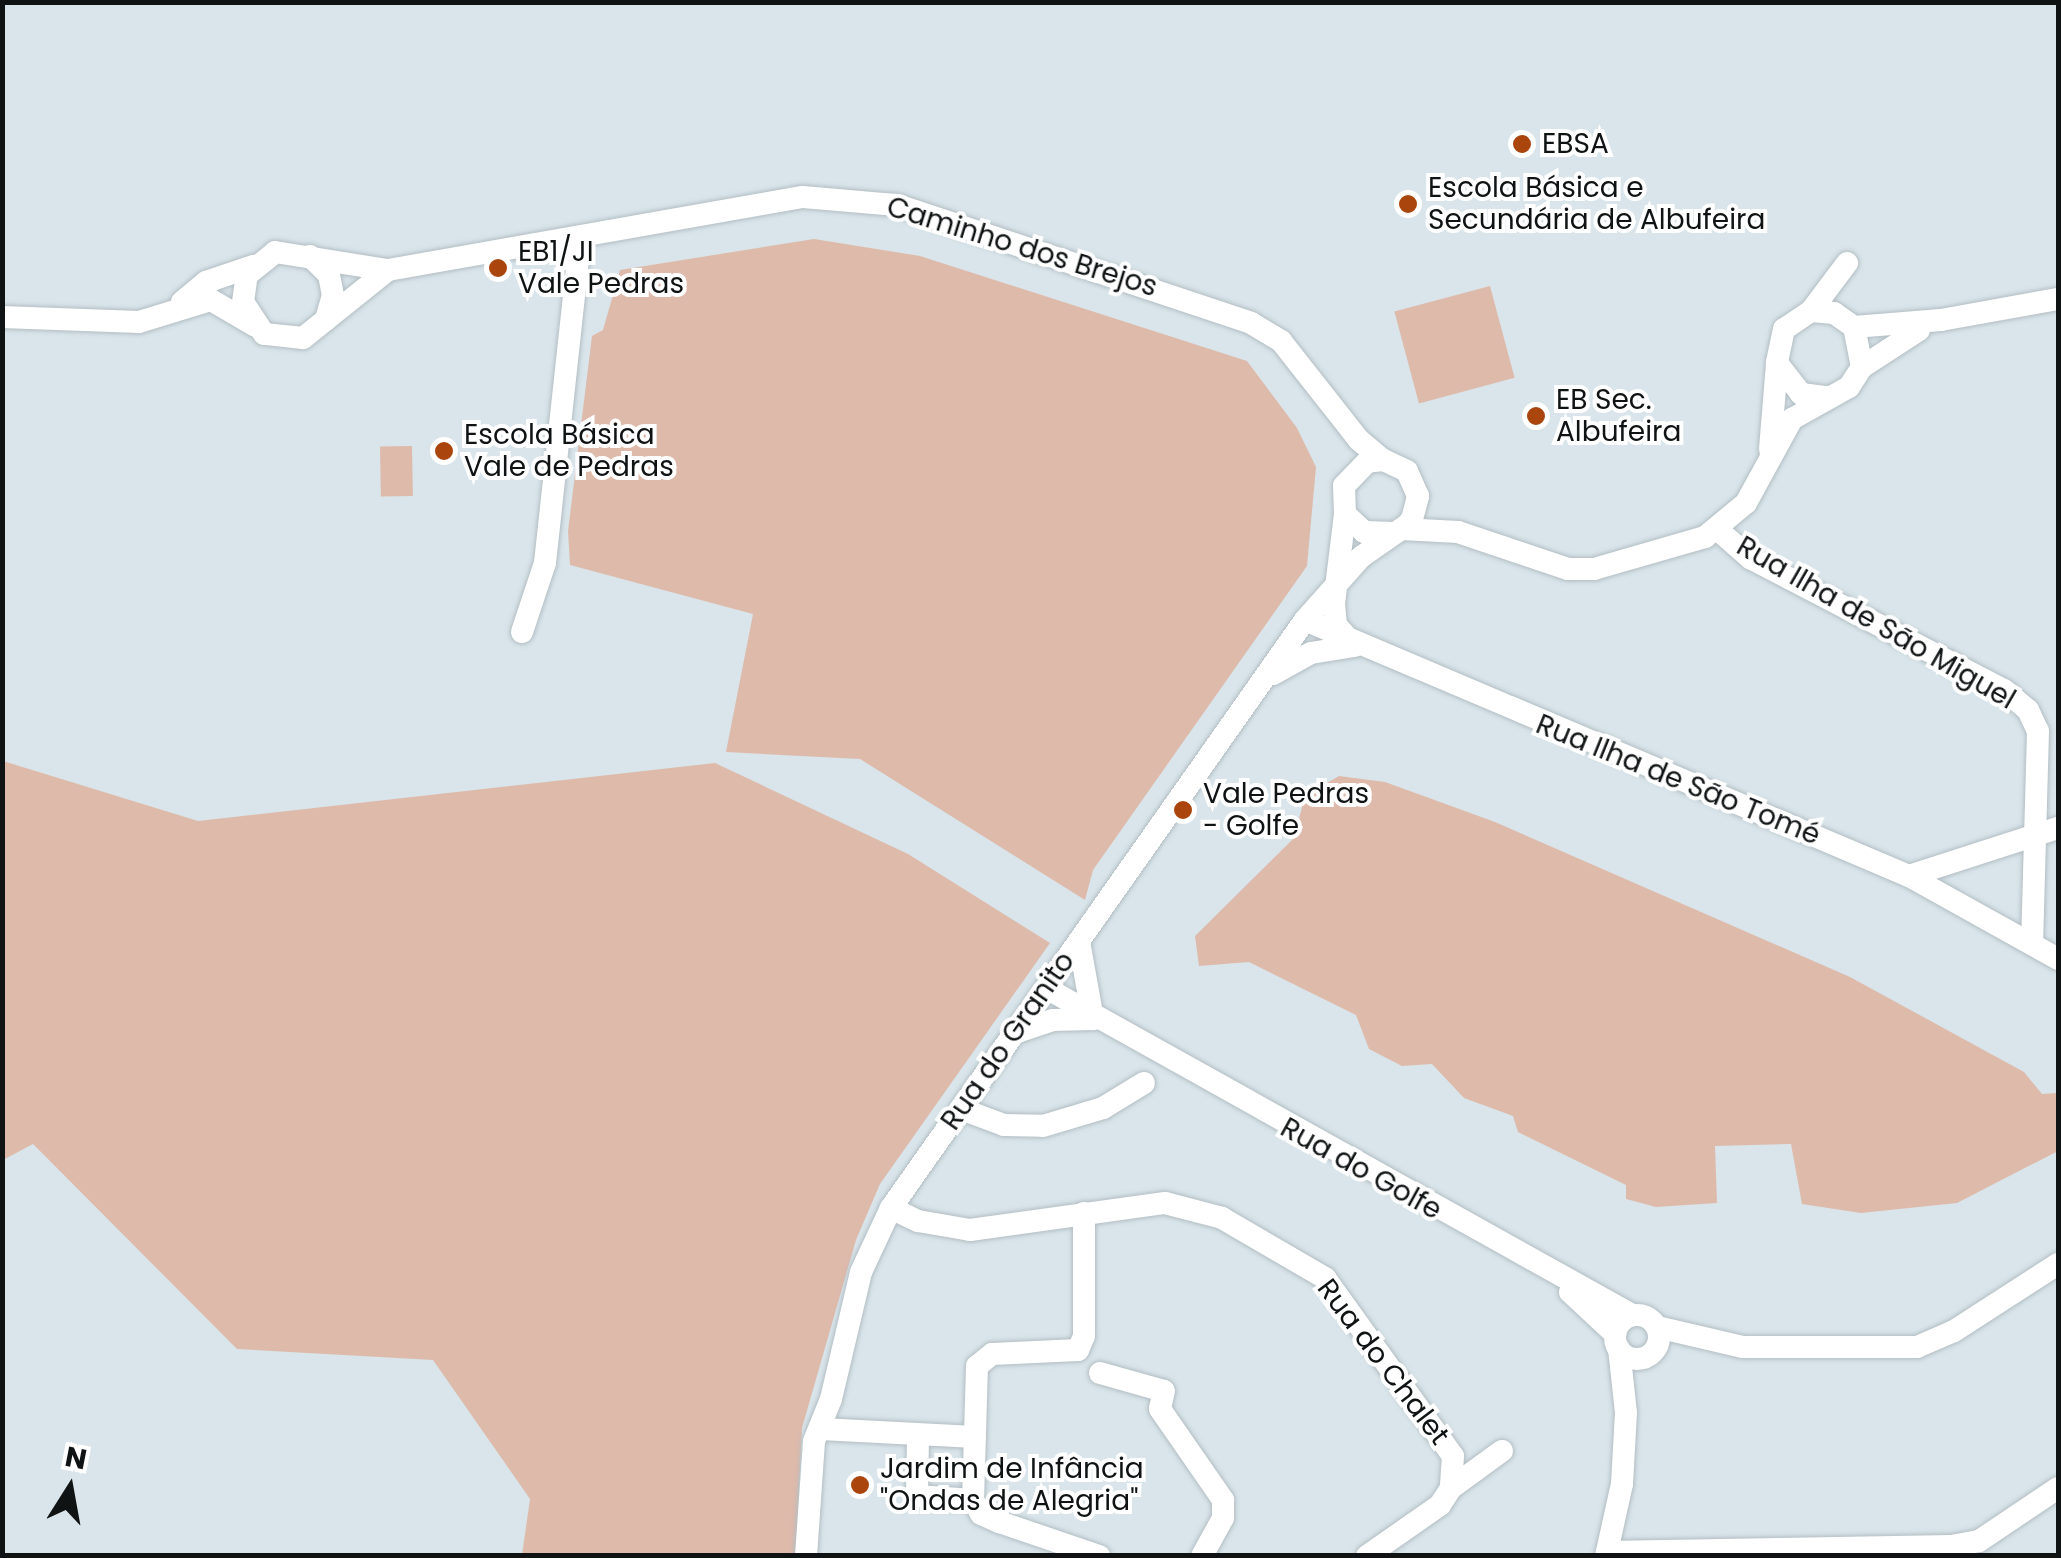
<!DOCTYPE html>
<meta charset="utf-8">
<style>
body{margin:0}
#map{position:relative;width:2061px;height:1558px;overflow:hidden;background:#d9e5ea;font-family:Poppins,sans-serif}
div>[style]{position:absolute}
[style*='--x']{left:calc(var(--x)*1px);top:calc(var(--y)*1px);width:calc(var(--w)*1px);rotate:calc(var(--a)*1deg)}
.green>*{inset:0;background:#debaab;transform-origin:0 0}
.roads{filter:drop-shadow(0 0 2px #b2bec3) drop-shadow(0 0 2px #b2bec3)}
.minor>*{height:22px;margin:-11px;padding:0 11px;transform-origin:11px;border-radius:11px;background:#fff}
.minor>.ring{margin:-11px;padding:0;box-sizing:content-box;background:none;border:22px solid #fff;border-radius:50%}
.dots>*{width:28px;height:28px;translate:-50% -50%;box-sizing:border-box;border:5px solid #fff;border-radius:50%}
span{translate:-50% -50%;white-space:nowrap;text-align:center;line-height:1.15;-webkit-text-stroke:8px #fff;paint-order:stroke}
.poi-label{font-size:28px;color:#0f1314}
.left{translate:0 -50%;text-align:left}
.street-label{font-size:28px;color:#0f1314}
.frame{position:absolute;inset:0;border:5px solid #0f1314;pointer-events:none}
.north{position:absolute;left:20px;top:1438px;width:100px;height:100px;-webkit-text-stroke:8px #fff;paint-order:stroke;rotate:11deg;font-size:28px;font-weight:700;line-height:40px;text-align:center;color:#0f1314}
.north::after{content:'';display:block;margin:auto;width:35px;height:45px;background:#0f1314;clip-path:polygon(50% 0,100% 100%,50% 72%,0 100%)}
</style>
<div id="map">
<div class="green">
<i style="clip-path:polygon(814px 239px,920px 256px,1247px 361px,1297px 428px,1316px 467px,1307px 566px,1093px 870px,1085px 900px,860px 759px,726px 752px,753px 614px,570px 565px,568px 531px,592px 336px,603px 330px,620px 270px)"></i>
<i style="left:1490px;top:286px;width:95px;height:99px;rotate:75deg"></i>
<i style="left:412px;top:446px;width:50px;height:32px;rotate:89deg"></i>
<i style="clip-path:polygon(3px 761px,198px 821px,715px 763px,908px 854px,1050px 943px,880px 1184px,856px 1240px,802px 1428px,796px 1555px,522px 1555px,530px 1499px,433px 1360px,237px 1349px,33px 1144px,3px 1160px)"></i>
<i style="clip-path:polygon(1339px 776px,1385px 782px,1495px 822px,1850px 977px,2024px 1072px,2042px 1094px,2058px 1093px,2058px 1151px,1957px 1203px,1861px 1213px,1802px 1204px,1791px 1144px,1715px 1146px,1717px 1203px,1656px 1207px,1626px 1199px,1626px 1185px,1518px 1132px,1513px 1116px,1464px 1098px,1432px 1064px,1402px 1066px,1369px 1049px,1356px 1015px,1249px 962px,1199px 966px,1195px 936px,1294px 838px,1305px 796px)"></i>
</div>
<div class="roads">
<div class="minor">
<i style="--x:310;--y:256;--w:27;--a:45"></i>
<i style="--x:329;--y:275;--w:20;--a:79"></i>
<i style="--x:333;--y:295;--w:26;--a:106"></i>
<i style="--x:388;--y:270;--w:109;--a:141.3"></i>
<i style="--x:303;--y:338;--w:39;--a:-174"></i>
<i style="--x:264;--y:334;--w:38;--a:-123"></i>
<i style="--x:243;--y:302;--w:27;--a:-82"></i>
<i style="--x:247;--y:275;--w:36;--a:-39"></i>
<i style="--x:275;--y:252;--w:114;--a:9.1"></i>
<i style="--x:388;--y:270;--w:421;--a:-10"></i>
<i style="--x:803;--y:197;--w:94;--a:4.9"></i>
<i style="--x:897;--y:205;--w:373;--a:18.4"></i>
<i style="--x:1251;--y:323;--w:35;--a:31"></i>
<i style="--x:1281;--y:341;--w:126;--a:51.8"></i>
<i style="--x:1359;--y:440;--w:31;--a:40"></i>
<i style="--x:182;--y:302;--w:31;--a:-40"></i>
<i style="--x:206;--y:282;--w:50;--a:-18.8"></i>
<i style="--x:1811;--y:311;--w:60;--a:-53.1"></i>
<i style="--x:2;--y:317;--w:137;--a:2.1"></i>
<i style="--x:139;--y:322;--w:75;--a:-17"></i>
<i style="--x:211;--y:300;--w:50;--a:30.2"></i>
<i style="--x:1854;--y:327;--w:87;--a:-4.6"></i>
<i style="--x:1941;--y:320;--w:119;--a:-10.2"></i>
<i style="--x:1862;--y:367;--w:68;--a:-33"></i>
<i style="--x:1770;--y:449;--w:86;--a:-85.3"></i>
<i style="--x:1345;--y:514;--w:90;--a:97"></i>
<i style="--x:1334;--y:603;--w:22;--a:85"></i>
<i style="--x:1336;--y:625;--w:24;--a:48"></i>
<i style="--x:1402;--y:529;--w:56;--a:3.1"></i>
<i style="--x:1458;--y:532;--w:116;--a:18.6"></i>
<i style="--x:1568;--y:569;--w:26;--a:0"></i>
<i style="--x:1594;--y:569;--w:116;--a:-16.1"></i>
<i style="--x:1705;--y:537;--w:53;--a:-39.7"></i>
<i style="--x:1746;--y:503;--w:96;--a:-61.3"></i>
<i style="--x:1792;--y:419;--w:65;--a:-29.3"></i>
<i style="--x:1849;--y:387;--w:24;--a:-57"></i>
<i style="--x:1862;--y:367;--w:41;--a:-101.3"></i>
<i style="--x:1854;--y:327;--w:24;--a:-145"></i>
<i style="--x:1834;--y:313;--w:23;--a:-175"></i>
<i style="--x:1811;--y:311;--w:32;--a:146"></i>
<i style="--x:1784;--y:329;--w:35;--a:102"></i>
<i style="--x:1777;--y:363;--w:39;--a:52"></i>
<i style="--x:1801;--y:394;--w:26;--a:7"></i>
<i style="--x:1718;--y:530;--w:43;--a:41.2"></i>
<i style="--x:1750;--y:558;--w:286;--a:27.5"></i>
<i style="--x:2004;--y:690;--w:31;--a:40"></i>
<i style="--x:2028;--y:710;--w:23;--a:65"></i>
<i style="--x:2038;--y:731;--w:212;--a:91.6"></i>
<i style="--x:1305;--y:620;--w:656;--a:22.97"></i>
<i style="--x:1909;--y:876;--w:171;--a:29.1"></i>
<i style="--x:522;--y:632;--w:73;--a:-71.6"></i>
<i style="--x:545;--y:563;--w:325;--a:-83.8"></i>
<i style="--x:1273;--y:674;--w:43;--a:-28.9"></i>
<i style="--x:1311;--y:653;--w:44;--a:-9.2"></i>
<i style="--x:1909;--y:876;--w:157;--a:-17.9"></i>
<i style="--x:1046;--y:988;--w:671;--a:29.16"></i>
<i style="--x:1014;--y:1033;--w:41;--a:-18.4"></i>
<i style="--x:1053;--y:1020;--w:40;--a:-1.4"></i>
<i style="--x:1093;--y:1019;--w:79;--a:-100.2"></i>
<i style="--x:961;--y:1109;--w:46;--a:20.4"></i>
<i style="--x:1004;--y:1125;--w:39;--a:1"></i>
<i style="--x:1043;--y:1126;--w:63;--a:-16.7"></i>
<i style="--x:1103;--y:1108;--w:48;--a:-31.4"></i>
<i style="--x:891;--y:1208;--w:30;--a:26"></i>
<i style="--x:918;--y:1221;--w:53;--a:9.8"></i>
<i style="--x:970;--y:1230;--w:197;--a:-7.9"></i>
<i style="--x:1165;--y:1203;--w:59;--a:14.7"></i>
<i style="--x:1222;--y:1218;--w:119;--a:30.2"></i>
<i style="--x:1325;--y:1278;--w:219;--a:54.3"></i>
<i style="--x:1453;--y:1456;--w:32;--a:94"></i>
<i style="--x:1451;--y:1488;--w:20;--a:123"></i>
<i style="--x:1440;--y:1505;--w:89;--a:145.1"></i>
<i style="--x:1084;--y:1213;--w:123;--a:90"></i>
<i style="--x:1084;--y:1336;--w:15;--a:113"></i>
<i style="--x:1078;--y:1350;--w:86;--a:177.3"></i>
<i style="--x:992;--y:1354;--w:19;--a:141"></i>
<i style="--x:977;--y:1366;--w:134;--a:91.7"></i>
<i style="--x:973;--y:1500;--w:16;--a:60"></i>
<i style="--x:981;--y:1514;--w:20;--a:24"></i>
<i style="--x:999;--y:1522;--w:106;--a:18.8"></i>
<i style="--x:1570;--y:1292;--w:62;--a:43"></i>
<i class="ring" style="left:1615px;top:1315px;width:22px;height:22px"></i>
<i style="--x:1657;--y:1327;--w:88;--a:13.1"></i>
<i style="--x:1743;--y:1347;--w:174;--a:0"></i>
<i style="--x:1917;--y:1347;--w:40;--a:-23.4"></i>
<i style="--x:1954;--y:1331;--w:124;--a:-32.8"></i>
<i style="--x:1100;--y:1373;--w:66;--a:15.7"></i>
<i style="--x:1164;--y:1391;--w:18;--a:103"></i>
<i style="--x:1160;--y:1409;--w:111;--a:55.3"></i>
<i style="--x:1223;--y:1500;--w:18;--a:90"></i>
<i style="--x:1223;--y:1518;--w:43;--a:118.9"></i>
<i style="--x:821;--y:1429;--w:154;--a:3"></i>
<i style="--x:918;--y:1437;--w:59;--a:91"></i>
<i style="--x:917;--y:1496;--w:56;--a:4.1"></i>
<i style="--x:1451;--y:1488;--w:63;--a:-36"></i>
<i style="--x:1607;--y:1552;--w:344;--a:-1"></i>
<i style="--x:1951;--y:1546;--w:28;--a:-10"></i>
<i style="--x:1979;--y:1541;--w:95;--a:-33.9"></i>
<i style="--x:806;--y:1556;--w:115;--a:-86"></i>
<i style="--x:814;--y:1441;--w:45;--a:-68"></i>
<i style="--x:831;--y:1399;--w:130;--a:-76.7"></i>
<i style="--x:861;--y:1272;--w:71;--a:-64.9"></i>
<i style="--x:891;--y:1208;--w:719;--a:-54.85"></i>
<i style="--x:1305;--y:620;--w:84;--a:-48.4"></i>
<i style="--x:1361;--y:557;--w:56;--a:-34.8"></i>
<i style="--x:1407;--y:525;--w:8;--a:-50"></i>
<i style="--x:1412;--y:519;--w:24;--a:-75"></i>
<i style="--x:1418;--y:496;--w:27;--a:-114"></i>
<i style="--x:1407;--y:471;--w:26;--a:-155"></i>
<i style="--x:1383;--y:460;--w:16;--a:173"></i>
<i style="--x:1367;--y:462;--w:33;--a:134"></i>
<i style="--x:1344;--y:486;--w:28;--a:88"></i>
<i style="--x:1345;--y:514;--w:26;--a:43"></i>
<i style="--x:1364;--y:532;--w:31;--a:2"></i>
<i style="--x:1606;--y:1556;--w:74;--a:-77.5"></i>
<i style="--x:1622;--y:1484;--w:71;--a:-86.8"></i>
<i style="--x:1626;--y:1413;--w:64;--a:-96.2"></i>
</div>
</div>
<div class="dots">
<i style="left:1522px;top:144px;background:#a9450d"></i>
<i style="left:1408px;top:204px;background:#a9450d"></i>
<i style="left:498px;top:268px;background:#a9450d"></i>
<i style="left:1536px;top:416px;background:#a9450d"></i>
<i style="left:444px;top:451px;background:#a9450d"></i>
<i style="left:1183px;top:810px;background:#a9450d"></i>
<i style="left:860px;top:1485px;background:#a9450d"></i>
</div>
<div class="poi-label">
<span class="left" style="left:1542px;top:144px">EBSA</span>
<span class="left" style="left:1428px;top:204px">Escola Básica e<br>Secundária de Albufeira</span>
<span class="left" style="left:518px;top:268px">EB1/JI<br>Vale Pedras</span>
<span class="left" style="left:1556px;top:416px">EB Sec.<br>Albufeira</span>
<span class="left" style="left:464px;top:451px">Escola Básica<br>Vale de Pedras</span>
<span class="left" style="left:1203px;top:810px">Vale Pedras<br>- Golfe</span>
<span class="left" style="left:880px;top:1485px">Jardim de Infância<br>"Ondas de Alegria"</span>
</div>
<div class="street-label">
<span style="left:1022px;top:247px;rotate:17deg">Caminho dos Brejos</span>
<span style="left:1876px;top:623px;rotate:30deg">Rua Ilha de São Miguel</span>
<span style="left:1678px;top:780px;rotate:22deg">Rua Ilha de São Tomé</span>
<span style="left:1008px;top:1041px;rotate:-55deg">Rua do Granito</span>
<span style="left:1361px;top:1169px;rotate:29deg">Rua do Golfe</span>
<span style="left:1383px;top:1362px;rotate:53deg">Rua do Chalet</span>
</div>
<div class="frame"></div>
<div class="north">N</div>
</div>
